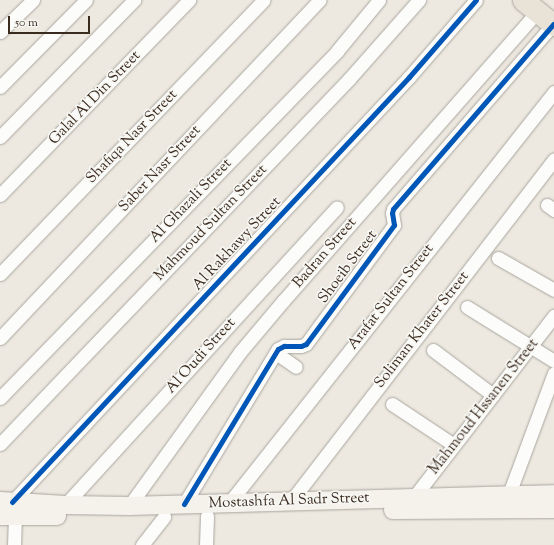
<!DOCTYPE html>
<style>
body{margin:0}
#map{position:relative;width:554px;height:545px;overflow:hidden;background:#ede9e0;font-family:"Sorts Mill Goudy",serif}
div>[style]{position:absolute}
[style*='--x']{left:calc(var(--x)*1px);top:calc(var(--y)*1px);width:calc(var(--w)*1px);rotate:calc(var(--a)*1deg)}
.roads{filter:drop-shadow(0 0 1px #a9a59f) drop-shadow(0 0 1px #a9a59f)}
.minor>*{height:13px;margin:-6.5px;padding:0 6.5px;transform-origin:6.5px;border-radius:6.5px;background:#fcfcfa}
.secondary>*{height:18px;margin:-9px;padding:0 9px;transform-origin:9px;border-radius:9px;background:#f5f2ec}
.primary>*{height:21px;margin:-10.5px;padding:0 10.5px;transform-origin:10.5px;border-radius:10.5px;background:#e9e2d7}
.cycleway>*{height:5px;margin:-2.5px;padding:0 2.5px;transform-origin:2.5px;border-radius:2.5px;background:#0057b8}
span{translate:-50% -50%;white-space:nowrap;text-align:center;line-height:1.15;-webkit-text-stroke:3.5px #f6f6f2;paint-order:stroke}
.street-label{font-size:15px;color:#3b2a1e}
.scale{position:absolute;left:8px;top:16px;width:82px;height:18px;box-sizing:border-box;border:2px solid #3b2a1e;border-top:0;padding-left:5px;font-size:12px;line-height:14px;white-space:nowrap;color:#3b2a1e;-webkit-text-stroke:3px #f6f6f2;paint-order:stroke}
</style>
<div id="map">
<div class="roads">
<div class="minor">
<i style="--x:0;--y:32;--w:46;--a:-44.1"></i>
<i style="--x:0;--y:87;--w:122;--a:-45.3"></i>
<i style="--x:0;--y:137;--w:192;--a:-45.6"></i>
<i style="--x:0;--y:195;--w:272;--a:-45.9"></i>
<i style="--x:547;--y:205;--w:9;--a:36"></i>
<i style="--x:498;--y:258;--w:64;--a:29.7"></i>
<i style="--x:0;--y:274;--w:380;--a:-46.1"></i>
<i style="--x:467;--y:307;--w:102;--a:31.8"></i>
<i style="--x:0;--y:338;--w:465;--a:-46.6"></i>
<i style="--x:433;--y:350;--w:75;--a:36.9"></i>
<i style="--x:276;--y:353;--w:24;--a:35"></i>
<i style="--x:0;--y:398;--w:484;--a:-45.8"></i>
<i style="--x:337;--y:51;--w:66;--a:-50.5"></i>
<i style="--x:392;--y:404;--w:74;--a:33.5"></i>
<i style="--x:0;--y:444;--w:505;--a:-46.28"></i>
<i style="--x:349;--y:79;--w:106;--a:-48.5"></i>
<i style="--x:509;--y:494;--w:129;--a:-69.6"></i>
<i style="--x:414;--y:497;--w:229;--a:-52.3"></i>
<i style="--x:291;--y:501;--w:431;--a:-52.4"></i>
<i style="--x:12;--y:502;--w:582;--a:-46.95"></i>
<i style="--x:409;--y:77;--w:102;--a:-49"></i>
<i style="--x:229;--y:503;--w:524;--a:-51.66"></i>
<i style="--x:184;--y:504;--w:181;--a:-58.8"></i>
<i style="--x:278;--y:349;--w:7;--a:-27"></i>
<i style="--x:284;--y:346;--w:17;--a:0"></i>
<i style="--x:301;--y:346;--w:5;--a:-22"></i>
<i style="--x:306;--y:344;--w:148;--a:-53.5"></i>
<i style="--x:394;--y:225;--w:12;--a:-99"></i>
<i style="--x:392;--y:213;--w:4;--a:-76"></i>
<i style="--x:393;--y:209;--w:245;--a:-49.1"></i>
<i style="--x:65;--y:505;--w:403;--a:-47.6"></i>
<i style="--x:129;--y:506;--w:190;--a:-54.2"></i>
<i style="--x:240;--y:352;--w:67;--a:-49.9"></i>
<i style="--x:283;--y:301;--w:385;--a:-48.7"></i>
<i style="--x:14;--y:545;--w:29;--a:-88"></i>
<i style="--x:142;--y:545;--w:36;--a:-52"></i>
<i style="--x:206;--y:545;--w:29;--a:-88"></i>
</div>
<div class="secondary">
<i style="--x:0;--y:501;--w:65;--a:3.5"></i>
<i style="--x:65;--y:505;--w:64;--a:0.9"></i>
<i style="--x:129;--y:506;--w:425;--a:-1.6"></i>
<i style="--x:393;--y:510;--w:161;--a:-0.4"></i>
<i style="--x:0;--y:516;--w:57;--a:0"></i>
</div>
<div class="primary">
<i style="--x:523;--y:0;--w:40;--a:39"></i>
</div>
</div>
<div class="cycleway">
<i style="--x:12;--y:502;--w:582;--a:-46.95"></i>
<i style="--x:409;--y:77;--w:102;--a:-49"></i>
<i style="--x:184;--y:504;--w:181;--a:-58.8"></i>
<i style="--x:278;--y:349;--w:7;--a:-27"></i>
<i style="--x:284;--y:346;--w:17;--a:0"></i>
<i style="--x:301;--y:346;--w:5;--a:-22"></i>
<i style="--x:306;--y:344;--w:148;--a:-53.5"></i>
<i style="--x:394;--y:225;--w:12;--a:-99"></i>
<i style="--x:392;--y:213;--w:4;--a:-76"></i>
<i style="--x:393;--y:209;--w:245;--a:-49.1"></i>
</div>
<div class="street-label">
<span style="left:95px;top:98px;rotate:-46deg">Galal Al Din Street</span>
<span style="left:132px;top:137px;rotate:-46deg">Shafiqa Nasr Street</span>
<span style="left:160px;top:169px;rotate:-47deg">Saber Nasr Street</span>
<span style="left:191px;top:201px;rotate:-46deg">Al Ghazali Street</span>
<span style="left:211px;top:223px;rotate:-46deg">Mahmoud Sultan Street</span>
<span style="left:237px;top:244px;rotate:-47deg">Al Rakhawy Street</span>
<span style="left:325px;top:253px;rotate:-49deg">Badran Street</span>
<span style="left:348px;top:267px;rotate:-53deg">Shoeib Street</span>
<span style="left:391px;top:297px;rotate:-52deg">Arafat Sultan Street</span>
<span style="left:422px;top:330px;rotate:-52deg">Soliman Khater Street</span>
<span style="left:201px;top:356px;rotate:-48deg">Al Oudi Street</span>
<span style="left:484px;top:407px;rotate:-52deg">Mahmoud Hssanen Street</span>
<span style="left:289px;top:501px;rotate:-2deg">Mostashfa Al Sadr Street</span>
</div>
<div class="scale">50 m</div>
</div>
